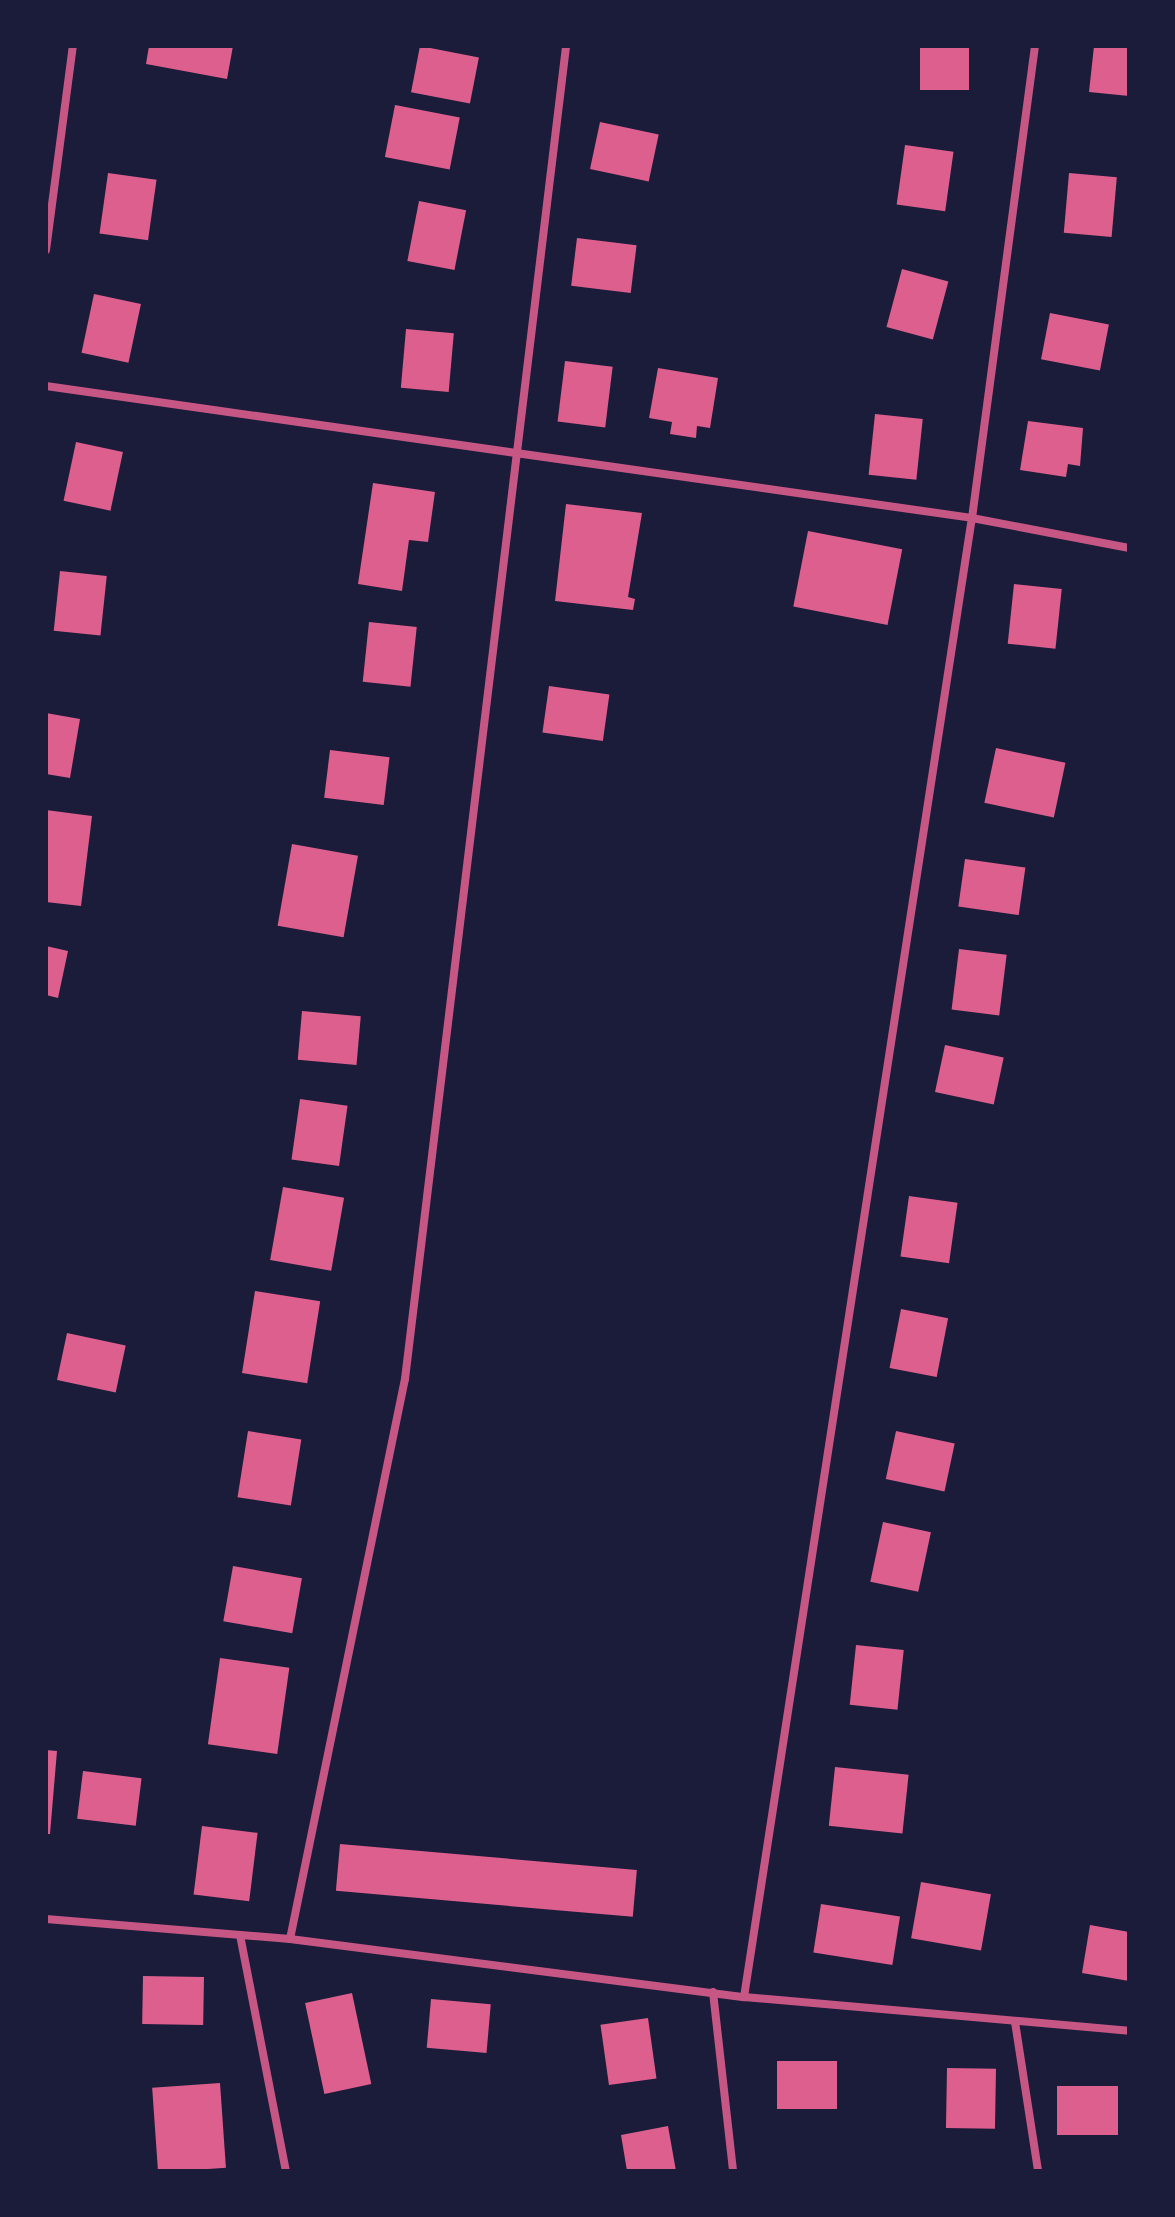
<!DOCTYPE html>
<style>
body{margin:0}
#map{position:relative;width:1175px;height:2217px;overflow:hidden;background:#1b1b3a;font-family:Commissioner,sans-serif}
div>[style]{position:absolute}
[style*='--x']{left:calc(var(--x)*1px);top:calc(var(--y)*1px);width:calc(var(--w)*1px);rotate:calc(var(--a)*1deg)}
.building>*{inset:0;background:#dd5f8e;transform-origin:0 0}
.minor>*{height:8px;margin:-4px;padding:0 4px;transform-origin:4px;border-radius:4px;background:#c65784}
span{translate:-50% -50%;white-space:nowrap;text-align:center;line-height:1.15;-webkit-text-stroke:6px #1b1b3a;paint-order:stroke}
.frame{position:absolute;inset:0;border:48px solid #1b1b3a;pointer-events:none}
</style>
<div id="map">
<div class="building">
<i style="clip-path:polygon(149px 46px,233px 46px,227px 79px,146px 64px)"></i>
<i style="left:420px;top:46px;width:60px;height:47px;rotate:11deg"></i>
<i style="left:920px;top:46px;width:49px;height:44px"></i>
<i style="clip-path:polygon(1094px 46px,1129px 46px,1129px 96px,1089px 92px)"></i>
<i style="left:395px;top:105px;width:66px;height:53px;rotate:11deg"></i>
<i style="left:600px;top:122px;width:60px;height:48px;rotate:12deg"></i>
<i style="left:905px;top:145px;width:49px;height:60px;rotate:8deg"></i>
<i style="left:108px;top:173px;width:49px;height:61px;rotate:8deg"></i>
<i style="left:1069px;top:173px;width:48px;height:60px;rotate:5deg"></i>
<i style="left:419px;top:201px;width:48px;height:61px;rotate:11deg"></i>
<i style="left:577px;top:238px;width:60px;height:48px;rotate:7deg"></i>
<i style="left:902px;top:269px;width:48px;height:60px;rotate:15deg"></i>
<i style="left:94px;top:294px;width:48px;height:60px;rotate:12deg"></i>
<i style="left:1050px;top:313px;width:60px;height:47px;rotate:11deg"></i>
<i style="left:406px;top:329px;width:48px;height:59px;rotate:5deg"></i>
<i style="left:565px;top:361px;width:48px;height:61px;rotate:7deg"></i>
<i style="clip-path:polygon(658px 368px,718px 378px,710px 428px,697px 426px,696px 438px,670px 434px,672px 422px,649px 418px)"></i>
<i style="left:875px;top:414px;width:48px;height:61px;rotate:6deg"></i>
<i style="clip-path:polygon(1028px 421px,1083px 428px,1080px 466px,1068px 464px,1066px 477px,1020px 470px)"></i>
<i style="left:76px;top:442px;width:48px;height:60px;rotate:12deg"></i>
<i style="clip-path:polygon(373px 483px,435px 492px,428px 542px,409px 540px,402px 591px,358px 584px)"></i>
<i style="clip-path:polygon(566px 504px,642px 513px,628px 597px,635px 599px,633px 610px,555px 601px)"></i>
<i style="left:808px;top:531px;width:96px;height:77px;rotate:11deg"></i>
<i style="left:60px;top:571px;width:47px;height:60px;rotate:6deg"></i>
<i style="left:1014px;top:584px;width:48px;height:60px;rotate:6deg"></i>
<i style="left:369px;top:622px;width:48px;height:60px;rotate:6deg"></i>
<i style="left:549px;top:686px;width:61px;height:47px;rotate:8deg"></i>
<i style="clip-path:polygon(46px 713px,80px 719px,70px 778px,46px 774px)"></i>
<i style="left:996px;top:748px;width:71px;height:56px;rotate:12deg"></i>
<i style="left:330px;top:750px;width:60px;height:48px;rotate:7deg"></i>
<i style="clip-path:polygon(46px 810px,92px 816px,81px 906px,46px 902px)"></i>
<i style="left:292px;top:844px;width:67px;height:83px;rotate:10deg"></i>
<i style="left:965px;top:859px;width:61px;height:48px;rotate:8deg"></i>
<i style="clip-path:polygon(46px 946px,68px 951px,58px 998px,46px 995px)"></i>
<i style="left:959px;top:949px;width:48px;height:61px;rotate:7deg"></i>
<i style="left:302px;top:1011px;width:59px;height:49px;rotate:5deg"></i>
<i style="left:945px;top:1045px;width:60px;height:48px;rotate:12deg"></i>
<i style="left:300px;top:1099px;width:48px;height:61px;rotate:8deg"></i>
<i style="left:283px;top:1187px;width:62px;height:74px;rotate:10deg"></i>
<i style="left:909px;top:1196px;width:49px;height:61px;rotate:8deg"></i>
<i style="left:255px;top:1291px;width:66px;height:83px;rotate:9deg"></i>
<i style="left:901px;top:1309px;width:48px;height:60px;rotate:11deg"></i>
<i style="left:67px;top:1333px;width:60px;height:48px;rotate:12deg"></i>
<i style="left:248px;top:1431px;width:54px;height:67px;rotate:9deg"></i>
<i style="left:896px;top:1431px;width:60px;height:49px;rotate:12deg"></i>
<i style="left:883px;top:1522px;width:49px;height:61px;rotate:12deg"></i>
<i style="left:233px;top:1566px;width:70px;height:56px;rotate:10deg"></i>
<i style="left:856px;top:1645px;width:48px;height:60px;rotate:6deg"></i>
<i style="left:220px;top:1658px;width:70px;height:87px;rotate:8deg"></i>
<i style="clip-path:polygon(46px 1750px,57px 1751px,50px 1834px,46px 1834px)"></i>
<i style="left:835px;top:1767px;width:74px;height:59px;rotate:6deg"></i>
<i style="left:83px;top:1771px;width:59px;height:48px;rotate:7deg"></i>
<i style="left:202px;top:1826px;width:56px;height:69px;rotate:7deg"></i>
<i style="left:340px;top:1844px;width:298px;height:47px;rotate:5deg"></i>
<i style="left:921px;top:1882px;width:71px;height:57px;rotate:10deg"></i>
<i style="left:821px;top:1904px;width:80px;height:49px;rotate:9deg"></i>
<i style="clip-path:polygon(1090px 1925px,1129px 1932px,1129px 1981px,1082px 1973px)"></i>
<i style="left:143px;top:1976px;width:61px;height:48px;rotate:1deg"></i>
<i style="left:352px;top:1993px;width:93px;height:48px;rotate:78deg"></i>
<i style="left:431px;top:1999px;width:60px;height:49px;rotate:5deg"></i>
<i style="left:648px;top:2018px;width:61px;height:48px;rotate:82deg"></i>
<i style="left:777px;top:2061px;width:60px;height:48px"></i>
<i style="left:947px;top:2068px;width:49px;height:60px;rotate:1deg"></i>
<i style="left:220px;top:2083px;width:85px;height:68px;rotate:86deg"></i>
<i style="left:1118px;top:2086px;width:49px;height:61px;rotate:90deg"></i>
<i style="clip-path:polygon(668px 2126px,676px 2171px,627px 2171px,621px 2135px)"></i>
</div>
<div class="minor">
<i style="--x:46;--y:250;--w:206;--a:-82.5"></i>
<i style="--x:46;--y:386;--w:935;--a:8.11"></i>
<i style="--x:972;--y:518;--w:160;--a:10.8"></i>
<i style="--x:46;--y:1919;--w:245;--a:4.7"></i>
<i style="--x:290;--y:1939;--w:458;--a:7.3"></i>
<i style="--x:744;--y:1997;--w:386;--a:5"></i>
<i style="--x:240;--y:1935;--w:240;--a:79"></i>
<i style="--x:290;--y:1939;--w:572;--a:-78.4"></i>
<i style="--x:405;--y:1379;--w:1343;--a:-83.11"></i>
<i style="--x:713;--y:1992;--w:180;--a:83.6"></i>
<i style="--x:744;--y:1997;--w:1496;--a:-81.24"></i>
<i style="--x:972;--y:518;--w:476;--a:-82.4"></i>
<i style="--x:1015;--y:2022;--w:151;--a:81.2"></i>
</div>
<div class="frame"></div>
</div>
